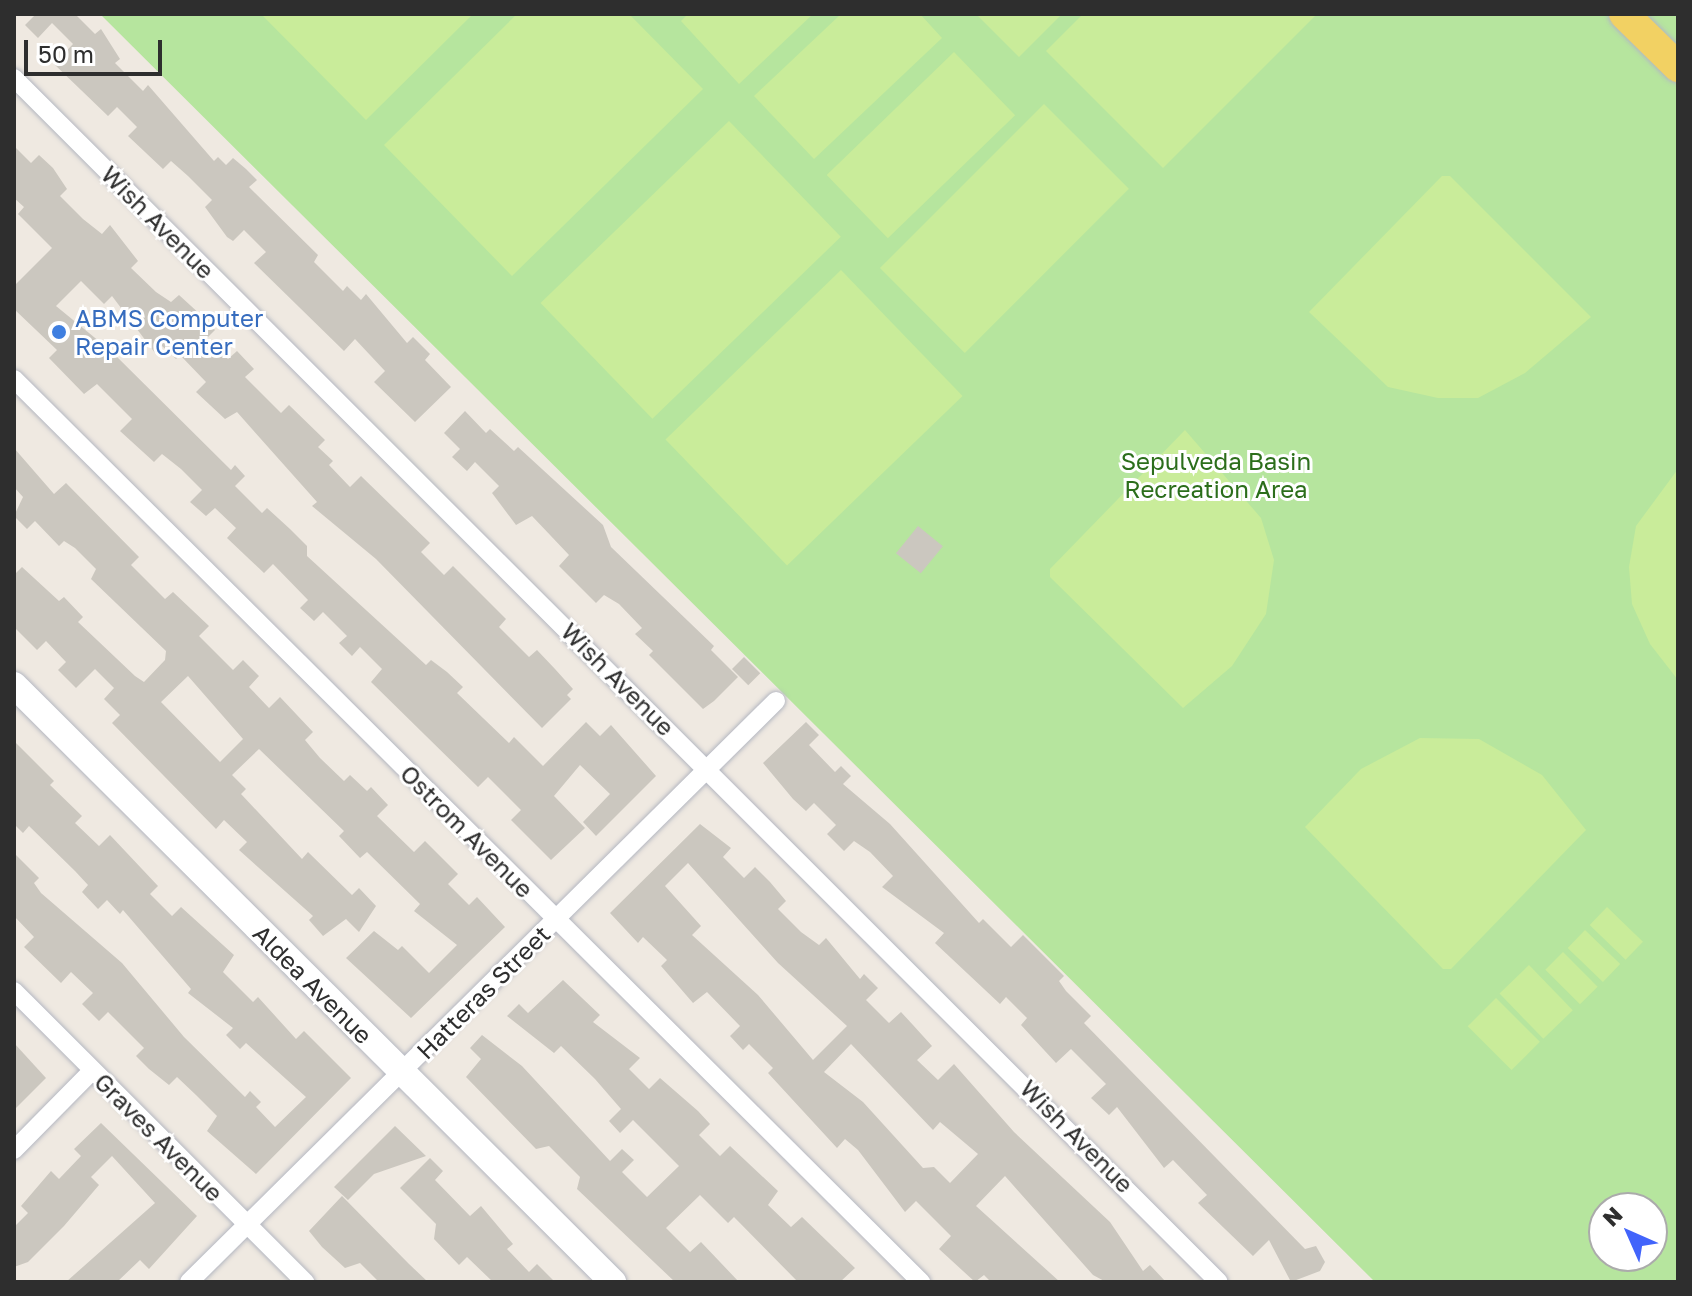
<!DOCTYPE html>
<style>
body{margin:0}
#map{position:relative;width:1692px;height:1296px;overflow:hidden;background:#efe9e1;font-family:"Golos Text",sans-serif}
div>[style]{position:absolute}
[style*='--x']{left:calc(var(--x)*1px);top:calc(var(--y)*1px);width:calc(var(--w)*1px);rotate:calc(var(--a)*1deg)}
.green>*{inset:0;background:#b6e59e}
.pitch>*{inset:0;background:#c9ec9a;transform-origin:0 0}
.building>*{inset:0;background:#cbc7bf;transform-origin:0 0}
.roads{filter:drop-shadow(0 0 2px #b4b7c1) drop-shadow(0 0 2px #b4b7c1)}
.street>*{height:18px;margin:-9px;padding:0 9px;transform-origin:9px;border-radius:9px;background:#fff}
.secondary>*{height:26px;margin:-13px;padding:0 13px;transform-origin:13px;border-radius:13px;background:#fff}
.primary>*{height:30px;margin:-15px;padding:0 15px;transform-origin:15px;border-radius:15px;background:#f2d163}
.dots>*{width:22px;height:22px;translate:-50% -50%;box-sizing:border-box;border:4px solid #fff;border-radius:50%}
span{translate:-50% -50%;white-space:nowrap;text-align:center;line-height:1.15;-webkit-text-stroke:6px #fff;paint-order:stroke}
.street-label{font-size:24px;color:#2e2e2e}
.shop-label{font-size:24px;color:#366cbe}
.left{translate:0 -50%;text-align:left}
.park-label{font-size:24px;color:#2c6e1b}
.frame{position:absolute;inset:0;border:16px solid #2e2e2e;pointer-events:none}
.north{position:absolute;left:1588px;top:1192px;width:80px;height:80px;box-sizing:border-box;background:#fff;border:2px solid #ababab;border-radius:50%;rotate:315deg;font-size:22px;font-weight:700;line-height:32px;text-align:center;color:#2e2e2e}
.north::after{content:'';display:block;margin:auto;width:28px;height:36px;background:#4264fb;clip-path:polygon(50% 0,100% 100%,50% 72%,0 100%)}
.scale{position:absolute;left:24px;top:40px;width:138px;height:36px;box-sizing:border-box;border:4px solid #2e2e2e;border-top:0;padding-left:10px;font-size:24px;line-height:28px;white-space:nowrap;color:#2e2e2e;-webkit-text-stroke:6px #fff;paint-order:stroke}
</style>
<div id="map">
<div class="green">
<i style="clip-path:polygon(evenodd,100px 14px,1678px 14px,1678px 1282px,1375px 1282px,100px 14px,1604px 1208px,1652px 1208px,1652px 1256px,1604px 1256px,1604px 1208px)"></i>
</div>
<div class="pitch">
<i style="clip-path:polygon(261px 14px,473px 14px,366px 120px)"></i>
<i style="clip-path:polygon(517px 14px,629px 14px,703px 89px,512px 276px,384px 145px)"></i>
<i style="clip-path:polygon(688px 14px,813px 14px,739px 84px,681px 21px)"></i>
<i style="clip-path:polygon(841px 14px,920px 14px,942px 38px,814px 159px,754px 96px)"></i>
<i style="clip-path:polygon(976px 14px,1062px 14px,1019px 57px)"></i>
<i style="clip-path:polygon(1083px 14px,1317px 14px,1163px 168px,1046px 51px)"></i>
<i style="left:954px;top:52px;width:88px;height:177px;rotate:46deg"></i>
<i style="left:1044px;top:104px;width:120px;height:232px;rotate:45deg"></i>
<i style="left:729px;top:121px;width:161px;height:262px;rotate:46deg"></i>
<i style="clip-path:polygon(1442px 176px,1450px 176px,1591px 317px,1525px 373px,1478px 398px,1438px 398px,1388px 387px,1309px 312px)"></i>
<i style="left:841px;top:270px;width:175px;height:244px;rotate:46deg"></i>
<i style="clip-path:polygon(1185px 430px,1261px 518px,1274px 560px,1266px 614px,1232px 666px,1183px 708px,1050px 577px,1050px 569px)"></i>
<i style="clip-path:polygon(1678px 469px,1678px 680px,1650px 644px,1632px 604px,1629px 567px,1636px 526px)"></i>
<i style="clip-path:polygon(1420px 738px,1479px 739px,1542px 775px,1586px 830px,1451px 969px,1443px 969px,1305px 827px,1361px 769px)"></i>
<i style="left:1607px;top:907px;width:50px;height:25px;rotate:44deg"></i>
<i style="left:1585px;top:930px;width:49px;height:25px;rotate:44deg"></i>
<i style="left:1563px;top:952px;width:49px;height:25px;rotate:45deg"></i>
<i style="left:1529px;top:965px;width:63px;height:41px;rotate:46deg"></i>
<i style="left:1496px;top:998px;width:62px;height:40px;rotate:45deg"></i>
</div>
<div class="building">
<i style="clip-path:polygon(36px 14px,75px 14px,95px 34px,101px 29px,120px 59px,115px 63px,143px 91px,148px 85px,214px 161px,218px 157px,226px 165px,233px 158px,246px 169px,257px 180px,249px 187px,318px 255px,314px 262px,343px 291px,347px 286px,361px 300px,366px 294px,407px 343px,413px 337px,430px 354px,425px 360px,451px 387px,415px 422px,374px 382px,385px 371px,355px 339px,344px 351px,254px 263px,266px 252px,244px 230px,233px 241px,227px 237px,205px 207px,212px 200px,188px 176px,171px 161px,163px 169px,128px 136px,137px 127px,117px 107px,108px 116px,54px 64px,73px 44px,52px 23px,38px 38px,25px 25px)"></i>
<i style="clip-path:polygon(14px 146px,31px 163px,39px 155px,53px 168px,67px 189px,60px 196px,83px 219px,102px 234px,110px 225px,138px 261px,131px 268px,156px 292px,171px 302px,179px 295px,202px 316px,215px 330px,207px 338px,228px 359px,237px 351px,254px 369px,245px 377px,281px 413px,289px 405px,325px 440px,318px 447px,333px 461px,329px 465px,350px 487px,361px 476px,430px 543px,421px 552px,444px 575px,453px 566px,506px 619px,499px 627px,529px 657px,537px 650px,555px 669px,573px 689px,567px 695px,571px 699px,542px 728px,376px 559px,312px 506px,317px 502px,237px 412px,225px 419px,196px 392px,206px 382px,180px 355px,176px 359px,162px 346px,155px 353px,112px 296px,104px 304px,81px 281px,56px 306px,111px 351px,231px 470px,235px 465px,245px 476px,235px 486px,262px 513px,267px 508px,290px 529px,307px 546px,307px 556px,426px 665px,431px 660px,447px 672px,463px 687px,457px 693px,509px 743px,514px 737px,543px 766px,586px 722px,600px 736px,611px 725px,656px 776px,596px 836px,583px 822px,610px 794px,580px 765px,554px 796px,585px 828px,551px 860px,511px 820px,521px 810px,488px 777px,478px 787px,371px 682px,382px 669px,360px 647px,352px 656px,339px 643px,347px 636px,323px 612px,314px 621px,300px 608px,308px 600px,273px 564px,264px 573px,227px 538px,236px 528px,215px 508px,206px 516px,190px 502px,202px 490px,181px 469px,162px 454px,154px 462px,120px 431px,132px 419px,97px 384px,84px 394px,49px 358px,57px 350px,14px 309px,14px 286px,52px 248px,18px 214px,24px 207px,14px 198px)"></i>
<i style="clip-path:polygon(465px 411px,486px 433px,490px 429px,514px 451px,518px 447px,603px 525px,611px 547px,714px 646px,711px 650px,738px 677px,714px 701px,703px 709px,649px 655px,653px 651px,635px 634px,642px 628px,619px 604px,604px 595px,596px 603px,559px 566px,569px 555px,532px 516px,516px 525px,492px 493px,499px 486px,475px 462px,467px 471px,452px 457px,460px 449px,444px 433px)"></i>
<i style="clip-path:polygon(evenodd,14px 448px,54px 494px,66px 483px,139px 557px,131px 565px,165px 599px,173px 592px,209px 626px,199px 636px,233px 670px,243px 660px,259px 676px,249px 687px,269px 708px,280px 697px,313px 732px,305px 740px,320px 758px,344px 781px,350px 775px,367px 791px,371px 787px,388px 805px,377px 816px,414px 852px,425px 841px,458px 874px,448px 884px,469px 905px,477px 897px,505px 927px,411px 1018px,346px 958px,374px 931px,398px 950px,402px 946px,429px 973px,457px 945px,414px 911px,420px 904px,367px 852px,360px 858px,339px 836px,344px 831px,259px 749px,232px 775px,246px 789px,241px 794px,302px 859px,308px 852px,352px 895px,359px 888px,376px 906px,359px 932px,346px 919px,323px 936px,309px 920px,313px 916px,239px 850px,247px 842px,224px 820px,216px 829px,112px 723px,120px 715px,104px 699px,114px 688px,95px 669px,76px 688px,58px 670px,66px 662px,46px 641px,37px 650px,14px 627px,14px 575px,22px 567px,59px 601px,64px 597px,83px 617px,78px 622px,135px 676px,144px 682px,165px 660px,166px 651px,91px 579px,96px 569px,75px 548px,64px 541px,59px 546px,35px 521px,27px 529px,14px 516px,23px 497px,14px 487px,14px 448px,188px 676px,243px 739px,220px 762px,161px 702px,188px 676px)"></i>
<i style="left:918px;top:526px;width:32px;height:35px;rotate:39deg"></i>
<i style="left:744px;top:657px;width:23px;height:17px;rotate:45deg"></i>
<i style="clip-path:polygon(806px 722px,819px 735px,809px 745px,835px 772px,841px 766px,851px 776px,843px 784px,890px 824px,979px 923px,983px 919px,1011px 947px,1023px 935px,1064px 976px,1059px 981px,1066px 991px,1091px 1016px,1084px 1023px,1305px 1249px,1316px 1246px,1325px 1262px,1320px 1271px,1291px 1282px,1269px 1240px,1253px 1256px,1198px 1203px,1207px 1195px,1173px 1160px,1164px 1168px,1117px 1107px,1109px 1115px,1091px 1098px,1106px 1084px,1071px 1049px,1056px 1063px,1021px 1025px,1027px 1018px,1006px 997px,1000px 1004px,935px 943px,944px 933px,882px 887px,893px 876px,870px 852px,854px 841px,844px 851px,827px 834px,836px 825px,814px 803px,806px 811px,793px 799px,763px 763px)"></i>
<i style="clip-path:polygon(14px 741px,54px 781px,50px 785px,82px 816px,75px 823px,99px 846px,110px 835px,158px 886px,150px 894px,172px 916px,181px 907px,234px 955px,223px 972px,253px 1002px,258px 997px,296px 1039px,304px 1031px,351px 1078px,256px 1174px,207px 1131px,217px 1116px,196px 1095px,177px 1077px,169px 1085px,149px 1069px,136px 1056px,144px 1048px,108px 1012px,99px 1021px,82px 1004px,93px 993px,71px 972px,61px 983px,24px 947px,34px 937px,14px 916px,14px 853px,39px 878px,34px 883px,41px 893px,122px 963px,184px 1037px,245px 1097px,250px 1091px,261px 1102px,256px 1107px,275px 1127px,306px 1097px,246px 1043px,240px 1049px,226px 1035px,233px 1028px,188px 993px,191px 989px,123px 910px,120px 914px,107px 900px,98px 909px,82px 892px,88px 885px,75px 871px,29px 826px,23px 833px,14px 824px)"></i>
<i style="clip-path:polygon(evenodd,700px 824px,731px 848px,723px 857px,744px 878px,755px 867px,770px 882px,786px 901px,778px 909px,801px 932px,819px 945px,826px 938px,860px 979px,864px 974px,878px 988px,866px 1000px,889px 1023px,901px 1012px,913px 1025px,932px 1046px,917px 1060px,938px 1080px,954px 1064px,1014px 1132px,1110px 1222px,1143px 1271px,1150px 1265px,1166px 1282px,1106px 1282px,1093px 1275px,1005px 1176px,976px 1206px,1060px 1282px,991px 1282px,984px 1275px,975px 1282px,939px 1249px,951px 1236px,916px 1201px,905px 1212px,858px 1150px,845px 1139px,837px 1148px,768px 1073px,773px 1068px,749px 1044px,743px 1050px,730px 1036px,740px 1026px,707px 992px,693px 1003px,661px 966px,667px 960px,643px 937px,638px 943px,610px 913px,700px 824px,688px 863px,778px 963px,847px 1026px,813px 1060px,758px 995px,692px 935px,701px 926px,665px 886px,688px 863px,700px 824px,851px 1044px,933px 1130px,940px 1122px,978px 1154px,950px 1183px,934px 1167px,923px 1168px,863px 1102px,824px 1072px,851px 1044px)"></i>
<i style="clip-path:polygon(563px 980px,600px 1015px,593px 1022px,640px 1058px,629px 1069px,649px 1089px,660px 1078px,698px 1111px,710px 1124px,699px 1135px,720px 1156px,730px 1146px,778px 1191px,768px 1205px,791px 1227px,802px 1217px,855px 1268px,840px 1282px,798px 1282px,734px 1217px,728px 1223px,700px 1195px,666px 1228px,690px 1252px,701px 1242px,739px 1282px,675px 1282px,577px 1189px,580px 1177px,549px 1146px,536px 1149px,466px 1077px,481px 1059px,470px 1048px,482px 1035px,522px 1066px,610px 1161px,622px 1149px,634px 1160px,622px 1172px,647px 1197px,679px 1166px,633px 1120px,620px 1133px,609px 1121px,621px 1109px,595px 1079px,561px 1046px,554px 1053px,507px 1016px,519px 1004px,528px 1013px)"></i>
<i style="clip-path:polygon(14px 1043px,46px 1078px,14px 1110px)"></i>
<i style="clip-path:polygon(101px 1123px,197px 1216px,149px 1269px,140px 1260px,117px 1282px,66px 1282px,155px 1203px,112px 1156px,91px 1177px,99px 1185px,64px 1226px,28px 1262px,14px 1267px,14px 1227px,28px 1213px,21px 1206px,51px 1171px,59px 1179px,81px 1156px,74px 1149px)"></i>
<i style="clip-path:polygon(395px 1126px,426px 1156px,374px 1174px,348px 1200px,334px 1187px)"></i>
<i style="clip-path:polygon(430px 1158px,443px 1171px,435px 1180px,470px 1216px,481px 1206px,513px 1244px,507px 1249px,529px 1272px,537px 1264px,555px 1282px,493px 1282px,467px 1257px,459px 1265px,434px 1239px,436px 1224px,400px 1188px)"></i>
<i style="clip-path:polygon(342px 1196px,409px 1264px,428px 1282px,379px 1282px,360px 1263px,345px 1268px,322px 1247px,309px 1231px)"></i>
</div>
<div class="roads">
<div class="street">
<i style="--x:14;--y:78;--w:1703;--a:44.98"></i>
<i style="--x:14;--y:379;--w:1280;--a:44.87"></i>
<i style="--x:14;--y:991;--w:412;--a:45"></i>
<i style="--x:14;--y:1150;--w:112;--a:-45.4"></i>
<i style="--x:189;--y:1282;--w:826;--a:-44.71"></i>
</div>
<div class="secondary">
<i style="--x:14;--y:685;--w:846;--a:44.9"></i>
</div>
<div class="primary">
<i style="--x:1624;--y:14;--w:76;--a:44.5"></i>
</div>
</div>
<div class="dots">
<i style="left:59px;top:332px;background:#3f7fe0"></i>
</div>
<div class="street-label">
<span style="left:158px;top:222px;rotate:45deg">Wish Avenue</span>
<span style="left:618px;top:679px;rotate:45deg">Wish Avenue</span>
<span style="left:467px;top:831px;rotate:45deg">Ostrom Avenue</span>
<span style="left:313px;top:984px;rotate:45deg">Aldea Avenue</span>
<span style="left:483px;top:992px;rotate:-45deg">Hatteras Street</span>
<span style="left:1077px;top:1136px;rotate:45deg">Wish Avenue</span>
<span style="left:159px;top:1137px;rotate:45deg">Graves Avenue</span>
</div>
<div class="shop-label">
<span class="left" style="left:75px;top:332px">ABMS Computer<br>Repair Center</span>
</div>
<div class="park-label">
<span style="left:1216px;top:475px">Sepulveda Basin<br>Recreation Area</span>
</div>
<div class="frame"></div>
<div class="north">N</div>
<div class="scale">50 m</div>
</div>
